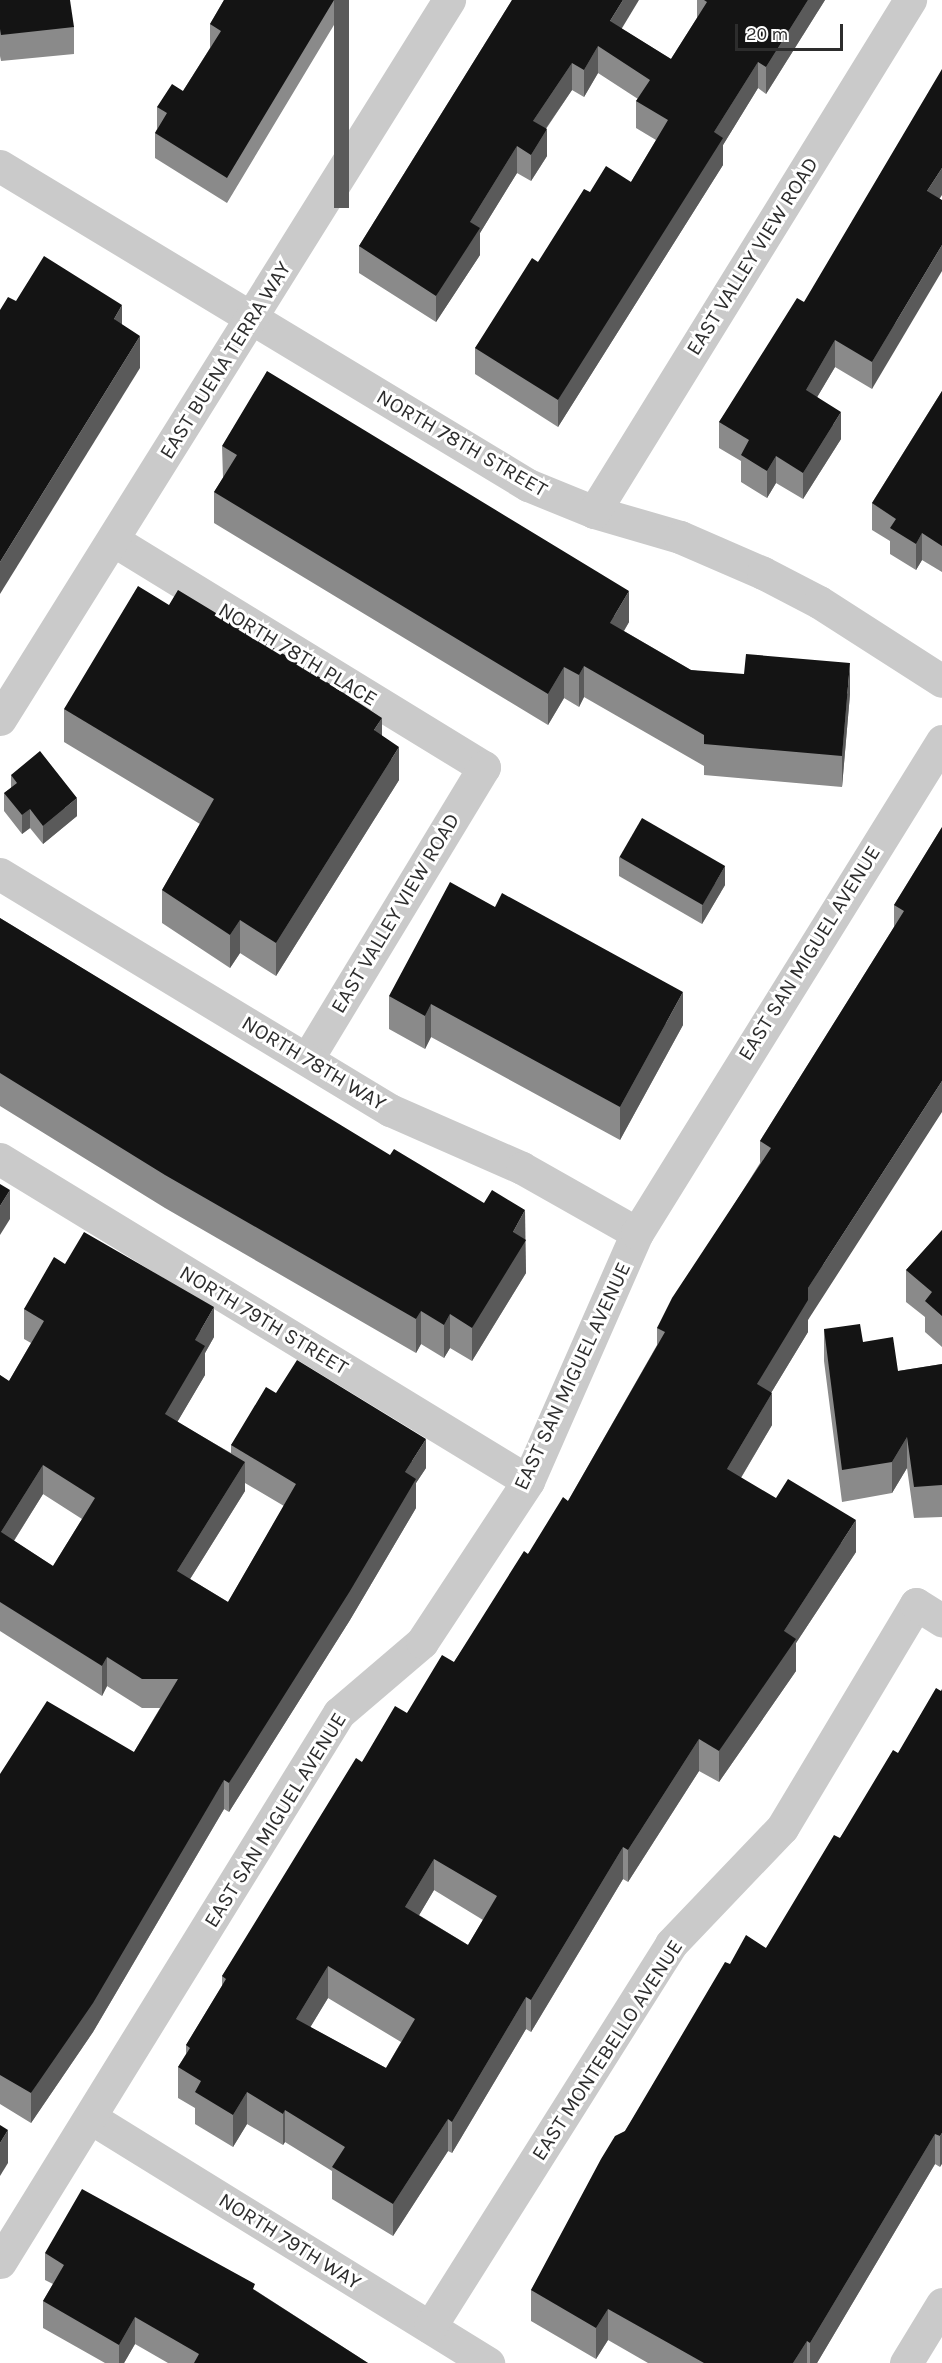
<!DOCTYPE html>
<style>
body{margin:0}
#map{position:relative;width:942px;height:2363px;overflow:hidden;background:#fff;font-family:Karla,sans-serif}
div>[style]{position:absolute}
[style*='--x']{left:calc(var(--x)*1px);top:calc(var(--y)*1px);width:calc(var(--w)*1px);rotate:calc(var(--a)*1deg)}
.minor>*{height:33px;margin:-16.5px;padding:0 16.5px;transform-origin:16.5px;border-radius:16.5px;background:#cacaca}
.wall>*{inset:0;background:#8a8a8a}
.shaded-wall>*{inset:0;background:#5a5a5a;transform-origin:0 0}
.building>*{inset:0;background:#141414;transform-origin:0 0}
span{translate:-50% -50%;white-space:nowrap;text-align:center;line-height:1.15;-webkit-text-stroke:6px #fff;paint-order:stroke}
.street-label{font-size:21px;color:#2d2d2d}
.scale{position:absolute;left:735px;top:24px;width:108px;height:27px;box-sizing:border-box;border:3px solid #2d2d2d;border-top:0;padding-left:8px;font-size:18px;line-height:21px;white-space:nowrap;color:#2d2d2d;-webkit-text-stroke:4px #fff;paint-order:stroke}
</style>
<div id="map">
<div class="minor">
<i style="--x:0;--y:166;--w:617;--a:31.14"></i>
<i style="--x:528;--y:485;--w:71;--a:22.2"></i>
<i style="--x:594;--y:512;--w:90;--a:16.2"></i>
<i style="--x:680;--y:537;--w:90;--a:23.4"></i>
<i style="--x:763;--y:573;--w:63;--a:27.4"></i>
<i style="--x:819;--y:602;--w:146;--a:32.7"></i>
<i style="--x:594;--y:512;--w:602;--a:-58.32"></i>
<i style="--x:113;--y:540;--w:435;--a:31.5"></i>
<i style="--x:484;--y:767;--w:341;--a:121.2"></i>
<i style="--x:0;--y:719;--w:848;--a:-58.02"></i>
<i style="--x:0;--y:874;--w:456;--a:31.2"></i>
<i style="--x:390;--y:1110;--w:144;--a:23.7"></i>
<i style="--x:522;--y:1168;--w:132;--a:29.5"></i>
<i style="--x:0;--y:1159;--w:618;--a:31.38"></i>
<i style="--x:91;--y:2118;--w:467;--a:31.7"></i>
<i style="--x:0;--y:2262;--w:645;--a:-58.31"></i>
<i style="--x:339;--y:1713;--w:109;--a:-40.5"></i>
<i style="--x:422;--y:1642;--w:193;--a:-56.6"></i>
<i style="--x:528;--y:1481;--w:271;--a:-66.3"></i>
<i style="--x:637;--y:1233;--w:579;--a:-58.2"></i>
<i style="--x:430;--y:2327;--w:453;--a:-57.8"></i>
<i style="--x:671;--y:1944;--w:161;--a:-46.3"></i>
<i style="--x:782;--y:1828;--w:261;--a:-59.1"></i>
<i style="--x:916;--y:1604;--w:31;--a:32"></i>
<i style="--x:906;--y:2363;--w:69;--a:-58.6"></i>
</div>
<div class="wall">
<i style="clip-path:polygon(0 0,74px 27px,74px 54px,1px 61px,0 56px)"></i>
<i style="clip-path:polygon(224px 0,349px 0,227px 203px,155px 158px,155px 133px,157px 129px,157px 107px,183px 91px,210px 48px,210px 24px)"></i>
<i style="clip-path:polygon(512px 0,622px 29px,671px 59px,697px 18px,697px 0,825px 0,766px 94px,758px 88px,723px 145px,723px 165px,558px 427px,475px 374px,475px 348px,590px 192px,631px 182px,656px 140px,636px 128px,636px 101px,638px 99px,598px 73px,584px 97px,572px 90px,546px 129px,547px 156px,531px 181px,517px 173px,480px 233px,480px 255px,436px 322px,359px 273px,359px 246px)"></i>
<i style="clip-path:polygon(939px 199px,872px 389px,835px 367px,817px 397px,841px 439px,803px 499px,776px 483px,767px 498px,741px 482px,741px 461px,719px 448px,719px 422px,804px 302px)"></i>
<i style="clip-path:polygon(942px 391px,942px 572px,922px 560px,916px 570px,890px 554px,890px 541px,872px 530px,872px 503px)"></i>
<i style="clip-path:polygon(222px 446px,629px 622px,624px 631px,691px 670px,850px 694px,842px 787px,704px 775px,704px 766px,584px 697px,579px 707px,564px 698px,548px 725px,214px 523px,214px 492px,223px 478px)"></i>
<i style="clip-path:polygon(64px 709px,382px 736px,399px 780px,276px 976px,240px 953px,230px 968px,162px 923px,162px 890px,200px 824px,64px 742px)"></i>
<i style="clip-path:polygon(11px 775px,77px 816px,43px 844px,30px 828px,22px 834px,4px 811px,4px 793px,11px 788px)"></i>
<i style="clip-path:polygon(evenodd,942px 827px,808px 1320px,808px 1332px,771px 1393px,772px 1425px,741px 1478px,856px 1552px,796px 1643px,796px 1671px,719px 1782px,699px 1771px,628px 1882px,623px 1879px,531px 2032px,526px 2029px,452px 2153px,448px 2151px,393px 2236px,332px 2199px,332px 2171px,285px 2142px,283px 2145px,247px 2124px,233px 2147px,195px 2124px,195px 2108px,178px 2098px,178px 2067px,186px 2054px,186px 2045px,222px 1986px,222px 1976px,362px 1762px,454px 1662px,528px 1554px,568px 1501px,657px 1345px,657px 1328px,760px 1163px,760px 1141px,894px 927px,894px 905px,942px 827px,434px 1890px,483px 1920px,468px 1945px,419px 1915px,434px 1890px,942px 827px,328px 1998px,401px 2042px,386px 2068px,310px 2027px,328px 1998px)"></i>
<i style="clip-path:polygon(619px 857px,725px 885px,702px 924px,619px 876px)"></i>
<i style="clip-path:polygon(0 918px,525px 1239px,526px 1273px,472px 1361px,450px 1348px,444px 1358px,421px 1344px,416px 1353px,165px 1208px,0 1106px)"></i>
<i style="clip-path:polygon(389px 996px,683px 1025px,620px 1140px,431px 1037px,425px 1049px,389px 1029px)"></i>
<i style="clip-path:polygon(942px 1230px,942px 1347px,925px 1332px,925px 1317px,906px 1302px,906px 1270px)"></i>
<i style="clip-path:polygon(evenodd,65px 1264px,214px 1337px,205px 1353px,205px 1375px,177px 1422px,231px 1453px,231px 1445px,276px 1393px,426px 1468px,416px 1483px,416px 1508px,350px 1620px,229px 1812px,224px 1809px,93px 2032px,31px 2123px,0 2104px,0 1774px,134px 1752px,160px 1708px,142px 1708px,107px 1686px,102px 1696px,0 1631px,0 1375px,9px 1381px,31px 1343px,24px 1339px,24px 1309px,65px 1264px,245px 1483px,284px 1506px,228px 1602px,190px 1579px,245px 1491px,245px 1483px,65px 1264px,43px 1494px,82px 1519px,53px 1566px,14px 1541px,43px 1494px)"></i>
<i style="clip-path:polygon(824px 1329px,863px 1342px,898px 1371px,942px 1364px,942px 1517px,914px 1518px,907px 1468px,892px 1493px,842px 1502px,824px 1361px)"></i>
<i style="clip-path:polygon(941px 1691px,940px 2167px,935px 2164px,817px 2363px,648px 2363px,608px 2340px,596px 2359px,531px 2321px,531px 2290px,625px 2131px,730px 1964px,766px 1948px,840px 1838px)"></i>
<i style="clip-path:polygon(45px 2253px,255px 2290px,368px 2363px,168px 2363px,135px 2344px,124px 2363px,105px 2363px,43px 2328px,43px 2301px,53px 2284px,45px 2280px)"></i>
</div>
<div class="shaded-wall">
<i style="left:334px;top:0;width:15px;height:208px"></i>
<i style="clip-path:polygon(623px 0,639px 0,610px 48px,610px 21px)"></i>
<i style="clip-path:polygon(808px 0,825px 0,766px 94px,766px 67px)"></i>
<i style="clip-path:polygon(598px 46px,598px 73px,584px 97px,584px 70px)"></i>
<i style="clip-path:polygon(758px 62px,758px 88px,723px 145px,723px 165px,558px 427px,558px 400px,714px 132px)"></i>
<i style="clip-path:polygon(572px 63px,572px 90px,533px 147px,533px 121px)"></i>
<i style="clip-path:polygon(547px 129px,547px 156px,531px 181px,531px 155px)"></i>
<i style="clip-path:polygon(517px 146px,517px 173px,480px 233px,480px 255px,436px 322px,436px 296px,470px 222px)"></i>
<i style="clip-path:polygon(942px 168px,942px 195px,927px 218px,927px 191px)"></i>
<i style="clip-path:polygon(942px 245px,942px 271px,872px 389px,872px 362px)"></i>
<i style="clip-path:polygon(122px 305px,122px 337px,114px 319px)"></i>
<i style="clip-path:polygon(140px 336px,140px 368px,0 594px,0 562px)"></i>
<i style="clip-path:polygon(835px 340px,835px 367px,806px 416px,806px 390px)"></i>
<i style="clip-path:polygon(841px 412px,841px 439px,803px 499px,803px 473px)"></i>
<i style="clip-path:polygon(776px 456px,776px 483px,767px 498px,767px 471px)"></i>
<i style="clip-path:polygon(922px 533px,922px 560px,916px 570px,916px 544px)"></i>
<i style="clip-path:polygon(629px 591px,629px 622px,610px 654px,610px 623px)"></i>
<i style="clip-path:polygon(850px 663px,850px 694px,842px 787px,842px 756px)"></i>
<i style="clip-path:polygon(584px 666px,584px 697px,579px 707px,579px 675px)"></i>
<i style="clip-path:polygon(564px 667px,564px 698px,548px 725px,548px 694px)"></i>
<i style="clip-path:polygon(382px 718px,382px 751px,374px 730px)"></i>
<i style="clip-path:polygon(399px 747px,399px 780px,276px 976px,276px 943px)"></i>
<i style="clip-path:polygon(77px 798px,77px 816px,43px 844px,43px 826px)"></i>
<i style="clip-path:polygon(30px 809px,30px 828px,22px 834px,22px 815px)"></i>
<i style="clip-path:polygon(725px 866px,725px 885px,702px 924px,702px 906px)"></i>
<i style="clip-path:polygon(240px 920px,240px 953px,230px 968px,230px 935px)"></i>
<i style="clip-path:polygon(683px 992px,683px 1025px,620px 1140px,620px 1107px)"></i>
<i style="clip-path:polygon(431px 1004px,431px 1037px,425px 1049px,425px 1016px)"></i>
<i style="clip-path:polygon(942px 1081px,942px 1112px,808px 1320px,808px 1332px,757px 1416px,757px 1384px,808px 1288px)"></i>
<i style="clip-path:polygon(10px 1190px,10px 1219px,0 1235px,0 1206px)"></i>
<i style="clip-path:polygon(525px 1210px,526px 1273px,472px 1361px,472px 1328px,513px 1232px)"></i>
<i style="clip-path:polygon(214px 1307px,214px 1337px,205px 1353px,205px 1375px,165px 1443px,165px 1414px,195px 1340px)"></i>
<i style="clip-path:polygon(421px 1311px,421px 1344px,416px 1353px,416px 1319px)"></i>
<i style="clip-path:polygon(450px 1314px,450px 1348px,444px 1358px,444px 1325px)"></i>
<i style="clip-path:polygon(772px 1393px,772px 1425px,727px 1501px,727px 1469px)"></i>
<i style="clip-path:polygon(907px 1437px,907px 1468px,892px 1493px,892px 1462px)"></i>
<i style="clip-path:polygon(426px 1439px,426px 1468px,416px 1483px,416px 1508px,350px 1620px,229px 1812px,229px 1783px,405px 1472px)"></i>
<i style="clip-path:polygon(245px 1462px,245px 1491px,177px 1600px,177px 1571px)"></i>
<i style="clip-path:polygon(43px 1465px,43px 1494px,1px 1561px,1px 1532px)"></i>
<i style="clip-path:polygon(856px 1520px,856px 1552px,796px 1643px,796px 1671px,719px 1782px,719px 1751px,784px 1631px)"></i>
<i style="clip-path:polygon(107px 1657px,107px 1686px,102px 1696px,102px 1666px)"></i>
<i style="clip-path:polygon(699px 1739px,699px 1771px,628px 1882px,628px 1850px)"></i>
<i style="clip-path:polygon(224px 1780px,224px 1809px,93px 2032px,31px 2123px,31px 2093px)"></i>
<i style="clip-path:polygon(623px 1847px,623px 1879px,531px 2032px,531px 2000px)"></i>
<i style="clip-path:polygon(434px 1859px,434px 1890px,405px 1939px,405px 1907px)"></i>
<i style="clip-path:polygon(328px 1966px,328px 1998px,296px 2051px,296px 2019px)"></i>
<i style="clip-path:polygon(526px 1997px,526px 2029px,452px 2153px,452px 2122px)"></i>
<i style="clip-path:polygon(247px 2092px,247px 2124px,233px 2147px,233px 2115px)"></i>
<i style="clip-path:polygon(285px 2110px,285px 2142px,283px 2145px,283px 2114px)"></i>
<i style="clip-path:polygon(448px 2119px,448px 2151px,393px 2236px,393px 2204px)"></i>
<i style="clip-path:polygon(8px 2130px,8px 2163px,0 2176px,0 2143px)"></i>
<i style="clip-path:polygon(942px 2133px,942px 2164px,940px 2167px,940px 2136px)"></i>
<i style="clip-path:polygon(935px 2134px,935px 2164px,817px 2363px,810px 2363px,810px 2343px)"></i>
<i style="clip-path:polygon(608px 2309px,608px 2340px,596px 2359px,596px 2328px)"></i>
<i style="clip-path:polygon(135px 2317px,135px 2344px,124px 2363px,119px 2363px,119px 2345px)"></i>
<i style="clip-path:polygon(807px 2341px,807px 2363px,793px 2363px)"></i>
</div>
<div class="building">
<i style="clip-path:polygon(0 0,70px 0,74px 27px,1px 35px,0 29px)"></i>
<i style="clip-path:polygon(224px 0,334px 0,227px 178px,155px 133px,167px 113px,157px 107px,172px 84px,183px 91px,221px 31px,210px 24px)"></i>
<i style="clip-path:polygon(512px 0,623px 0,610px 21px,671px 59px,707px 2px,704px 0,808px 0,766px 67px,758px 62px,714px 132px,723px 138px,558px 400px,475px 348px,532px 258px,538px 262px,584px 189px,590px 192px,606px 166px,631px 182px,668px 120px,636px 101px,650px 80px,598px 46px,584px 70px,572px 63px,533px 121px,547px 129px,531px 155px,517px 146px,470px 222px,480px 228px,436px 296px,359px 246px)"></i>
<i style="clip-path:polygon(942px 69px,942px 168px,927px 191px,942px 200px,942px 245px,872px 362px,835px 340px,806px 390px,841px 412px,803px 473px,776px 456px,767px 471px,741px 455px,749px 440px,719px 422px,797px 298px,804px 302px)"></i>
<i style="clip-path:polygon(44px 256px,122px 305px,114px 319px,140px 336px,0 562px,0 310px,8px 297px,16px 301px)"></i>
<i style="clip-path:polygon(267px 371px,629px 591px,610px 623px,691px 670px,744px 674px,746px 654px,850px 663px,842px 756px,704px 744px,704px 735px,584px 666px,579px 675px,564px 667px,548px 694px,214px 492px,237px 455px,222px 446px)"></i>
<i style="clip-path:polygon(942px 391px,942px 546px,922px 533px,916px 544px,890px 528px,896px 519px,872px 503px)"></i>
<i style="clip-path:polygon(138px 586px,169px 605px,178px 590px,290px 658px,382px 718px,374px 730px,399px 747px,276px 943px,240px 920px,230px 935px,162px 890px,214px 799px,64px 709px)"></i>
<i style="clip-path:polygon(40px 751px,77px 798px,43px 826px,30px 809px,22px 815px,4px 793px,17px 783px,11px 775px)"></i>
<i style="left:642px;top:818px;width:96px;height:45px;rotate:30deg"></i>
<i style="clip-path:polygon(evenodd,942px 827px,942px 1081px,808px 1288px,808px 1300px,757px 1384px,772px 1393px,727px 1469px,776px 1498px,788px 1479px,856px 1520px,784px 1631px,796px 1639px,719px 1751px,699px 1739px,628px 1850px,623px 1847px,531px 2000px,526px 1997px,452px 2122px,448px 2119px,393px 2204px,332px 2167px,345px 2147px,285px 2110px,283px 2114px,247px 2092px,233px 2115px,195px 2092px,201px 2081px,178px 2067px,190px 2048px,186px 2045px,226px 1979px,222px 1976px,356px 1758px,362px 1762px,395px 1706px,407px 1713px,442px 1655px,454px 1662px,524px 1551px,528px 1554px,563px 1497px,568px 1501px,665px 1332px,657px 1328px,672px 1298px,771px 1148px,760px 1141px,904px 911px,894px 905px,942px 827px,434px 1859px,497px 1896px,468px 1945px,405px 1907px,434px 1859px,942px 827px,328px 1966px,415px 2019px,386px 2068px,296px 2019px,328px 1966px)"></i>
<i style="clip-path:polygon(450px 882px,495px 907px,502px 893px,683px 992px,620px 1107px,431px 1004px,425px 1016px,389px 996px)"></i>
<i style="clip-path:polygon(0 918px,390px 1155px,394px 1149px,484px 1203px,492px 1190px,525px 1210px,513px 1232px,526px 1240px,472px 1328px,450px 1314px,444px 1325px,421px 1311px,416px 1319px,165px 1175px,0 1073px)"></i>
<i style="clip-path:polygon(0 1184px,10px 1190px,0 1206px)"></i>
<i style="clip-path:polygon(942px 1230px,942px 1316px,925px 1301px,932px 1292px,906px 1270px)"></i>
<i style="clip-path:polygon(evenodd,84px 1232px,214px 1307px,195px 1340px,205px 1346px,165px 1414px,245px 1462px,177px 1571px,228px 1602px,296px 1484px,231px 1445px,266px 1387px,276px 1393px,297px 1360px,426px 1439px,405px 1472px,416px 1479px,350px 1591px,229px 1783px,224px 1780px,93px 2003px,31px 2093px,0 2075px,0 1774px,47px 1701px,134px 1752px,178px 1679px,142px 1679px,107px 1657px,102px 1666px,0 1602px,0 1375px,9px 1381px,44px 1321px,24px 1309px,54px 1257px,65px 1264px,84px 1232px,43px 1465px,95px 1498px,53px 1566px,1px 1532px,43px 1465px)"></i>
<i style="clip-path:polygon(860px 1324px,863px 1342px,893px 1337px,898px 1371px,942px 1364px,942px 1485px,914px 1487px,907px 1437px,892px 1462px,842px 1470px,824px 1329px)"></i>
<i style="clip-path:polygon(936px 1688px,941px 1691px,942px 1689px,942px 2133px,940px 2136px,935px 2134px,810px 2343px,807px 2341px,793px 2363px,704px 2363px,608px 2309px,596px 2328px,531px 2290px,601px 2159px,615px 2136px,625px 2131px,725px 1962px,730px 1964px,746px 1935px,766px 1948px,834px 1835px,840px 1838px,893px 1750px,898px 1753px)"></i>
<i style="clip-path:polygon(0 2125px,8px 2130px,0 2143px)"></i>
<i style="clip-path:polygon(82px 2189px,255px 2284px,253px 2289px,368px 2363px,194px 2363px,199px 2354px,135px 2317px,119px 2345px,43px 2301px,64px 2265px,45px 2253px)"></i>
</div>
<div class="street-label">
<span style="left:752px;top:256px;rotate:-58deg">EAST VALLEY VIEW ROAD</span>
<span style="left:225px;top:360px;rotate:-58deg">EAST BUENA TERRA WAY</span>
<span style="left:462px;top:443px;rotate:30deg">NORTH 78TH STREET</span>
<span style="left:298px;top:654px;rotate:31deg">NORTH 78TH PLACE</span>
<span style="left:395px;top:913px;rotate:-59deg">EAST VALLEY VIEW ROAD</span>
<span style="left:809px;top:953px;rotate:-58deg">EAST SAN MIGUEL AVENUE</span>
<span style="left:314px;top:1063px;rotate:31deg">NORTH 78TH WAY</span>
<span style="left:264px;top:1320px;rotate:31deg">NORTH 79TH STREET</span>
<span style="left:572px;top:1376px;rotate:-65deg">EAST SAN MIGUEL AVENUE</span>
<span style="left:275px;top:1820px;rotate:-58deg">EAST SAN MIGUEL AVENUE</span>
<span style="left:607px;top:2050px;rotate:-57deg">EAST MONTEBELLO AVENUE</span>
<span style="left:290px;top:2241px;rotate:32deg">NORTH 79TH WAY</span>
</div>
<div class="scale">20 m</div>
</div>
